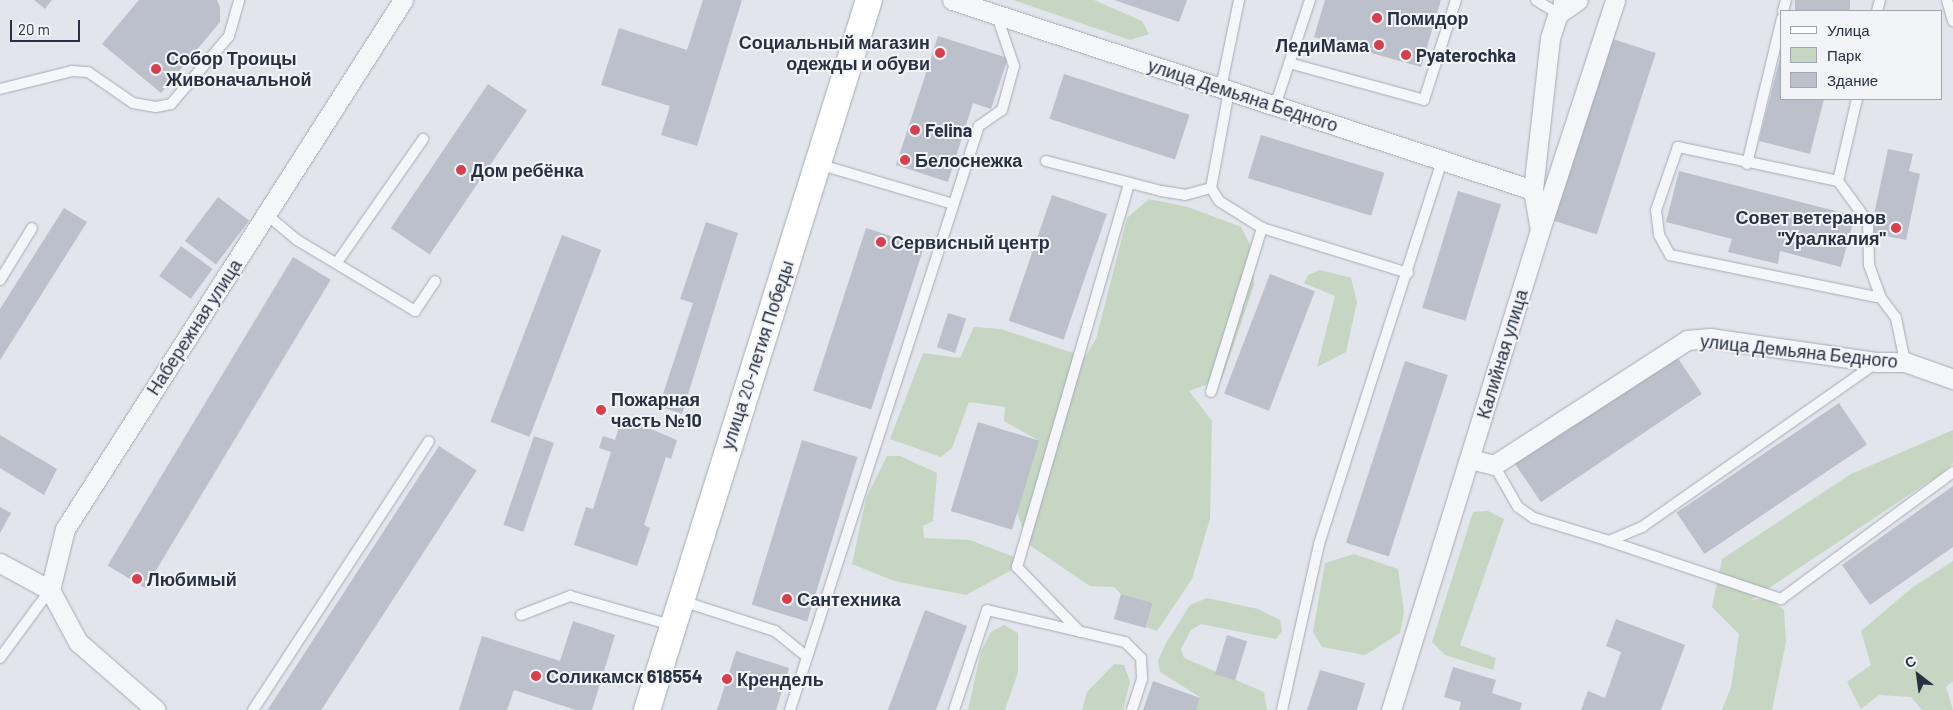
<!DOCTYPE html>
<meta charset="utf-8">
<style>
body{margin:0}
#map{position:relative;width:1953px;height:710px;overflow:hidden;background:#e2e5eb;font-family:Barlow,sans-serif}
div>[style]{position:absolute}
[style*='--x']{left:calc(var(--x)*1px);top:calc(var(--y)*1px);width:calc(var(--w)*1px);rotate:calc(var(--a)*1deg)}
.green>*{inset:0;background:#c6d6c2}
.building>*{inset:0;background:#bbc0cb;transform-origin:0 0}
.roads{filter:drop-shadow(0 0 1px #a6abb6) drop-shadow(0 0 1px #a6abb6)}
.lane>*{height:10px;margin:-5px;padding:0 5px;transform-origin:5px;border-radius:5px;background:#f5f6f9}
.street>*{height:19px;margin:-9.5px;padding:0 9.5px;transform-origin:9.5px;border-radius:9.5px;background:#f5f6f9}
.secondary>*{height:26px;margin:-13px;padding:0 13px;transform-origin:13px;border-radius:13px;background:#fff}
.dots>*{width:14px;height:14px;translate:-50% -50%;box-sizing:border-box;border:2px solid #f2f4f8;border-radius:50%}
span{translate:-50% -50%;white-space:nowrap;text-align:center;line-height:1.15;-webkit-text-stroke:4px #f2f4f8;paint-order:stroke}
.poi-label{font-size:18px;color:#283144;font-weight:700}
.left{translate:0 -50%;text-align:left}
.right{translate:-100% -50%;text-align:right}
.street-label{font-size:18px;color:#283144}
.legend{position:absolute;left:1780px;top:10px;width:162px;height:90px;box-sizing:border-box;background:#f2f4f8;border:1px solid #a1a6b0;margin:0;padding:6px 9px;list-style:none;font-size:15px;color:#283144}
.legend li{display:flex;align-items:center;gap:10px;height:25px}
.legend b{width:25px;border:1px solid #a1a6b0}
.north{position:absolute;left:1893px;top:650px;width:50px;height:50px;-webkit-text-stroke:4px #f2f4f8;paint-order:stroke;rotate:330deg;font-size:14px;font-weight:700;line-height:20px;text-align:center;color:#283144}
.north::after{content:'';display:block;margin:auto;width:18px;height:22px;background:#283144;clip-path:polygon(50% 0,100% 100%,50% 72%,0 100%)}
.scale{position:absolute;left:10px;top:20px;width:70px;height:22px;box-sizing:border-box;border:2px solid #283144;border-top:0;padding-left:6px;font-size:15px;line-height:18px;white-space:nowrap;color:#283144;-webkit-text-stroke:4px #f2f4f8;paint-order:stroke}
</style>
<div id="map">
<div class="green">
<i style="clip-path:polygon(1013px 0,1094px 0,1142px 21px,1149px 34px,1130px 40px)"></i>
<i style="clip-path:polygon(1149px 199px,1188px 207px,1241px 227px,1253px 251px,1254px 285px,1222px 379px,1189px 391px,1212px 421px,1210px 519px,1192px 579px,1157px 631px,1146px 627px,1153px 603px,1121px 594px,1114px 587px,1090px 586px,1028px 544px,1017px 512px,1039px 441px,1004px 421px,1005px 407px,969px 402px,952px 448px,941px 457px,890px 439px,923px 353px,960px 358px,974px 327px,1001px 329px,1085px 357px,1096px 339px,1127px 218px)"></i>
<i style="clip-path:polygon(1320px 270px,1351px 278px,1357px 302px,1346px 352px,1317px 367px,1335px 296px,1304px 283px,1308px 275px)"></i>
<i style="clip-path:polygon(1953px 430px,1953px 463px,1939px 475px,1751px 600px,1768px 598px,1784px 610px,1786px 642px,1772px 710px,1722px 710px,1731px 687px,1739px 634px,1712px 607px,1722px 559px,1851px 474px)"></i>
<i style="clip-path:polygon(887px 456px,900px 456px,937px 473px,933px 521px,923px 526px,924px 538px,970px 540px,1019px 559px,1017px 567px,966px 595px,894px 581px,852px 564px,866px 498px)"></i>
<i style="clip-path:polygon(1488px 511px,1504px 519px,1460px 645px,1496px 658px,1493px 670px,1445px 655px,1432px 642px,1473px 512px)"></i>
<i style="clip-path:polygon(1354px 554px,1398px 569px,1404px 612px,1400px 633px,1365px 655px,1322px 647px,1313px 632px,1325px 563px)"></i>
<i style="clip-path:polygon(1953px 561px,1953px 681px,1946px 687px,1953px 710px,1922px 710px,1911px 697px,1879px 695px,1861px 709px,1847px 682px,1871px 665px,1861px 631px,1913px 587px)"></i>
<i style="clip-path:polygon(1207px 598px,1258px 609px,1280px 620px,1282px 631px,1276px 639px,1201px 624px,1191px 630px,1181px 649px,1184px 658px,1264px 692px,1267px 710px,1196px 710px,1200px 697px,1160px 672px,1158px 661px,1166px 643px,1190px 605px)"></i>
<i style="clip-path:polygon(1004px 625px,1018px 633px,1018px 672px,1005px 710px,968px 710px,981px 651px,991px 632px)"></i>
<i style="clip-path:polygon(1114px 664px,1124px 665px,1130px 682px,1123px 710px,1082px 710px,1087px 692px)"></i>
</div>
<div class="building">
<i style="clip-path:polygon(34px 0,52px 0,45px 9px)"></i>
<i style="clip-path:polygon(139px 0,217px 0,220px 7px,220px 22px,161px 93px,102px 44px)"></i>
<i style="clip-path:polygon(703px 0,742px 0,697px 146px,661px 135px,670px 106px,601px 85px,619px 28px,687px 50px)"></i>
<i style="clip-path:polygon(1114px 0,1187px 0,1179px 22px)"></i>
<i style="clip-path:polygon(1325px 0,1441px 0,1421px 67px,1314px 37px)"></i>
<i style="left:1795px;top:0;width:55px;height:11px"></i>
<i style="clip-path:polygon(938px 36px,1008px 58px,991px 109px,973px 103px,948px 182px,896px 165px)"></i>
<i style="left:1613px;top:39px;width:45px;height:191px;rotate:18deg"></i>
<i style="clip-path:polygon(1781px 54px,1782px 99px,1824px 99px,1810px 154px,1759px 141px)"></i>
<i style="left:1064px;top:74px;width:132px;height:47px;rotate:18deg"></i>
<i style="left:488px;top:84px;width:47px;height:174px;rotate:34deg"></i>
<i style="left:1261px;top:135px;width:129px;height:45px;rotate:17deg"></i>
<i style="clip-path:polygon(1888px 149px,1913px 154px,1909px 171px,1920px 174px,1906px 240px,1870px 233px)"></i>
<i style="clip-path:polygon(1679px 171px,1855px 216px,1841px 267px,1780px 251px,1778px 264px,1728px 252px,1732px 239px,1666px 222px)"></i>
<i style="left:1458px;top:191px;width:45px;height:122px;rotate:17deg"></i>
<i style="left:1052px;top:195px;width:58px;height:133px;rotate:19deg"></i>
<i style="left:218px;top:197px;width:39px;height:55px;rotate:37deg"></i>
<i style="clip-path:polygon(64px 208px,87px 222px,0 360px,0 309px)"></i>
<i style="clip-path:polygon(706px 222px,738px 233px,682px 414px,659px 406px,693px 303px,680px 299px)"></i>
<i style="left:866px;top:228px;width:61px;height:171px;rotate:18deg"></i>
<i style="left:562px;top:235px;width:42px;height:200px;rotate:21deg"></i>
<i style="left:181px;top:246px;width:39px;height:37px;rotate:36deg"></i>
<i style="left:293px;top:257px;width:44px;height:360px;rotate:31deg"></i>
<i style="left:1270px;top:274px;width:48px;height:128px;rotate:21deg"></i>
<i style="left:948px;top:313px;width:19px;height:36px;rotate:18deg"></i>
<i style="left:1675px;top:354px;width:48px;height:194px;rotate:56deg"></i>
<i style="left:1405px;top:361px;width:45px;height:191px;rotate:18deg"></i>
<i style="left:1839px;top:403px;width:50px;height:196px;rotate:56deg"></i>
<i style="clip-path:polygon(622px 417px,677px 440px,671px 459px,666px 457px,644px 525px,650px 528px,637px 566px,574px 545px,586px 507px,593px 509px,611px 452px,599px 448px,603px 436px,615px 440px)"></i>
<i style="left:978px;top:422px;width:64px;height:93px;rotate:17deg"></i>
<i style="clip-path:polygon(0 435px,57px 469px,44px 495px,0 468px)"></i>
<i style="left:534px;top:436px;width:21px;height:94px;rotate:19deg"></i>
<i style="left:802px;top:440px;width:58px;height:172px;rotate:17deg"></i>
<i style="left:439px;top:446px;width:45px;height:315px;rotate:33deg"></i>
<i style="clip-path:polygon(1953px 486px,1953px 547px,1870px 605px,1842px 565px)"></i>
<i style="clip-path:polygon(0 507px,11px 513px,0 533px)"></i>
<i style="left:1121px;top:594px;width:33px;height:26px;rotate:16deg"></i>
<i style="clip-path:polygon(925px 610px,967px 626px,936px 710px,888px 710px)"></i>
<i style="clip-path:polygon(1616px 619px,1685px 645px,1661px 710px,1581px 710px,1588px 691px,1605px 698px,1621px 652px,1606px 646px)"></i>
<i style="clip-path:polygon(573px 621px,615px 635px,592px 710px,576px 710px,514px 690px,507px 710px,459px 710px,482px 636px,560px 661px)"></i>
<i style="left:1227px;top:635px;width:21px;height:41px;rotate:17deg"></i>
<i style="clip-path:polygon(736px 651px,789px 668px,776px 710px,717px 710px)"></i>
<i style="clip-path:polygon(1453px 667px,1496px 680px,1492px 693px,1522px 703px,1520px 710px,1459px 710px,1461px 702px,1444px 697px)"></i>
<i style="clip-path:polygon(1320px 670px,1365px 683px,1357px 710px,1307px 710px)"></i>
<i style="clip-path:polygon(1153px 681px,1200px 698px,1196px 710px,1143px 710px)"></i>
</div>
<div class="roads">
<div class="lane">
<i style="--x:1536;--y:0;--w:26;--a:32"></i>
<i style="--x:1558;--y:14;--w:14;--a:-86"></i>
<i style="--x:1947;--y:0;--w:22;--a:74"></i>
<i style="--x:1783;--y:11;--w:11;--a:-75"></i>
<i style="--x:1877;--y:11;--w:11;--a:-75"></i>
<i style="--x:1289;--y:63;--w:140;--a:15.3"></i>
<i style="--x:1424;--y:100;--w:105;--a:-72.3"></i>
<i style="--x:1221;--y:88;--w:90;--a:-78.4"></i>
<i style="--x:0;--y:89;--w:74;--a:-14"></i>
<i style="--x:72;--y:71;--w:16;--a:4"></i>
<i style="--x:88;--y:72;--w:55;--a:34.6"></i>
<i style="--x:133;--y:103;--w:23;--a:10"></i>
<i style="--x:156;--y:107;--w:15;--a:-11"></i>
<i style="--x:171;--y:104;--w:89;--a:-49.5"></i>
<i style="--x:229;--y:36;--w:37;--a:-74"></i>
<i style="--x:1229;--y:91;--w:99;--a:100.5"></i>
<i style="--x:1211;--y:188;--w:15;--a:58"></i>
<i style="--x:1219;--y:201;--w:51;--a:32.1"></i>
<i style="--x:1262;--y:228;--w:153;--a:17.1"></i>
<i style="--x:1275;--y:106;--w:112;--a:-71.7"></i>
<i style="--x:1046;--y:161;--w:119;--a:14.6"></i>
<i style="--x:1161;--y:191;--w:24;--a:9"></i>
<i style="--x:1185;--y:195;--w:27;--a:-15"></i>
<i style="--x:818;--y:164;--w:141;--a:16.5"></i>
<i style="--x:1747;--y:164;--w:150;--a:-76.5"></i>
<i style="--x:1838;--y:181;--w:84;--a:-77"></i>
<i style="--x:266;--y:214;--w:40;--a:40"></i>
<i style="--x:297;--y:240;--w:138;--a:31"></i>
<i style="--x:415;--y:311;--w:36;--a:-56"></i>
<i style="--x:338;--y:261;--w:149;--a:-55.1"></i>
<i style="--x:0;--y:280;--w:61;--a:-58.4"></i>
<i style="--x:1881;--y:298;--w:35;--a:-110"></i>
<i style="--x:1869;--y:265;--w:43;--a:-91.3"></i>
<i style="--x:1868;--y:222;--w:51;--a:-126.2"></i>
<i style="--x:1838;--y:181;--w:164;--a:-168"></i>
<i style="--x:1678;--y:147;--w:67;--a:109.2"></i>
<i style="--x:1656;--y:210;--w:25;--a:83"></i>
<i style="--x:1659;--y:235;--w:23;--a:61"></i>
<i style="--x:1670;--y:255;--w:215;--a:11.5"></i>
<i style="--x:1881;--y:298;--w:25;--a:53"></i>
<i style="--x:1896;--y:318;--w:45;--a:78.4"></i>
<i style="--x:1211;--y:392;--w:172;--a:-72.7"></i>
<i style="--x:1494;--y:465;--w:48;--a:60.3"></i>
<i style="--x:1518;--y:507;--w:19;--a:35"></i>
<i style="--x:1534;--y:518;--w:78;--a:17"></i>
<i style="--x:1609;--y:541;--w:36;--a:-23"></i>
<i style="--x:1642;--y:527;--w:286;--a:-35"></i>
<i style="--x:1609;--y:541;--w:182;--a:18.6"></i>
<i style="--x:1781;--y:599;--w:214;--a:-36.4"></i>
<i style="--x:682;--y:601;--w:98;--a:17.9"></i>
<i style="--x:775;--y:631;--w:41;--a:39.1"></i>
<i style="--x:521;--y:615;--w:53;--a:-21.2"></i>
<i style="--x:570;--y:596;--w:105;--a:16"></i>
<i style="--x:1080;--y:632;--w:91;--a:-134.1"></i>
<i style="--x:1017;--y:567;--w:400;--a:-73.7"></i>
<i style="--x:0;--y:658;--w:84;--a:-53.7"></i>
<i style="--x:253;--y:710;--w:321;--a:-56.8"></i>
<i style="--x:790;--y:710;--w:614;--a:-72.07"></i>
<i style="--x:979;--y:126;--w:28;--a:-35"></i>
<i style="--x:1002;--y:110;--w:46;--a:-74.7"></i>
<i style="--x:1014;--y:66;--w:53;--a:-108.8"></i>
<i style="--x:954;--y:710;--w:105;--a:-71.7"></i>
<i style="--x:987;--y:610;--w:142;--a:13.1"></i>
<i style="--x:1125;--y:642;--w:23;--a:45"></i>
<i style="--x:1141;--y:658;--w:21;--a:87"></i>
<i style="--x:1142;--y:679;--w:33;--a:108"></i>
<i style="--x:1282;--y:710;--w:170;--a:-77.4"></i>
<i style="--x:1319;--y:544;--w:403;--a:-72.2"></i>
</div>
<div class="street">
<i style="--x:952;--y:0;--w:611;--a:18.11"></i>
<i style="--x:1541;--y:227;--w:239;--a:-71.9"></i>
<i style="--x:1470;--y:459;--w:25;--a:14"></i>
<i style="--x:1494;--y:465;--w:230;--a:-32.9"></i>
<i style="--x:1687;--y:340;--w:23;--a:-5"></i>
<i style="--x:1710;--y:338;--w:169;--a:8.2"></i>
<i style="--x:1877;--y:362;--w:28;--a:0"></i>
<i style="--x:1905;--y:362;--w:51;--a:19.5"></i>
<i style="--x:0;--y:563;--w:57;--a:28.4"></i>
<i style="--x:50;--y:590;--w:59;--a:61.7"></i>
<i style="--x:78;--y:642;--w:103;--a:41.1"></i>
<i style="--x:50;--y:590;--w:63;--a:-76.2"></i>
<i style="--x:65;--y:529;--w:628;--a:-57.42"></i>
<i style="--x:1391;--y:710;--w:503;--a:-72.75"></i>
<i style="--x:1540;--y:230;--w:41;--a:-99.9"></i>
<i style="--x:1533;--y:190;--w:153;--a:-83.6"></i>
<i style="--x:1550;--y:38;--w:25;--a:-72"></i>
<i style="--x:1558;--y:14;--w:24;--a:-35"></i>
</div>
<div class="secondary">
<i style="--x:647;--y:710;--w:744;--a:-72.64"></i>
</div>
</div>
<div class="dots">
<i style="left:1377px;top:18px;background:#d73f4c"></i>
<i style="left:1379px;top:45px;background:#d73f4c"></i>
<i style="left:940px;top:53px;background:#d73f4c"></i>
<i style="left:1406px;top:55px;background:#d73f4c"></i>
<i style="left:156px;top:69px;background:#d73f4c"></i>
<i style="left:915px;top:130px;background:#d73f4c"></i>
<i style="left:905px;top:160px;background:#d73f4c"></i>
<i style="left:461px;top:170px;background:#d73f4c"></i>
<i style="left:1896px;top:228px;background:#d73f4c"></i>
<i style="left:881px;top:242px;background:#d73f4c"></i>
<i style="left:601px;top:410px;background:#d73f4c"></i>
<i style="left:137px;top:579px;background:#d73f4c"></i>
<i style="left:787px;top:599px;background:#d73f4c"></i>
<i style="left:536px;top:676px;background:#d73f4c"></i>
<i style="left:727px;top:679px;background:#d73f4c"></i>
</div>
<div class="poi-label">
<span class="left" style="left:1387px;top:18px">Помидор</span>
<span class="right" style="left:930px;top:53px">Социальный магазин<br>одежды и обуви</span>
<span class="right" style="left:1369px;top:45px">ЛедиМама</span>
<span class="left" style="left:1416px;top:55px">Pyaterochka</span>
<span class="left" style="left:166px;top:69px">Собор Троицы<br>Живоначальной</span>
<span class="left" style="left:925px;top:130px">Felina</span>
<span class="left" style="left:915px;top:160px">Белоснежка</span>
<span class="left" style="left:471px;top:170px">Дом ребёнка</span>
<span class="right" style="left:1886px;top:228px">Совет ветеранов<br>"Уралкалия"</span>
<span class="left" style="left:891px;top:242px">Сервисный центр</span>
<span class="left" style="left:611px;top:410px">Пожарная<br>часть №10</span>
<span class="left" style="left:147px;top:579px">Любимый</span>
<span class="left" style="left:797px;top:599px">Сантехника</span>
<span class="left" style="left:546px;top:676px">Соликамск 618554</span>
<span class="left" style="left:737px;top:679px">Крендель</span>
</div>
<div class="street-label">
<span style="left:1243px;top:95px;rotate:18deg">улица Демьяна Бедного</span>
<span style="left:194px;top:327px;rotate:-57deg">Набережная улица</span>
<span style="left:1799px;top:351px;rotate:6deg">улица Демьяна Бедного</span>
<span style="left:1502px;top:354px;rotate:-73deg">Калийная улица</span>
<span style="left:757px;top:355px;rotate:-72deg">улица 20-летия Победы</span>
</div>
<ul class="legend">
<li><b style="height:6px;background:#fff"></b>Улица</li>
<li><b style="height:14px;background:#c6d6c2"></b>Парк</li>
<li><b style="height:14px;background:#bbc0cb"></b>Здание</li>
</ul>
<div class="north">С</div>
<div class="scale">20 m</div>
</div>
